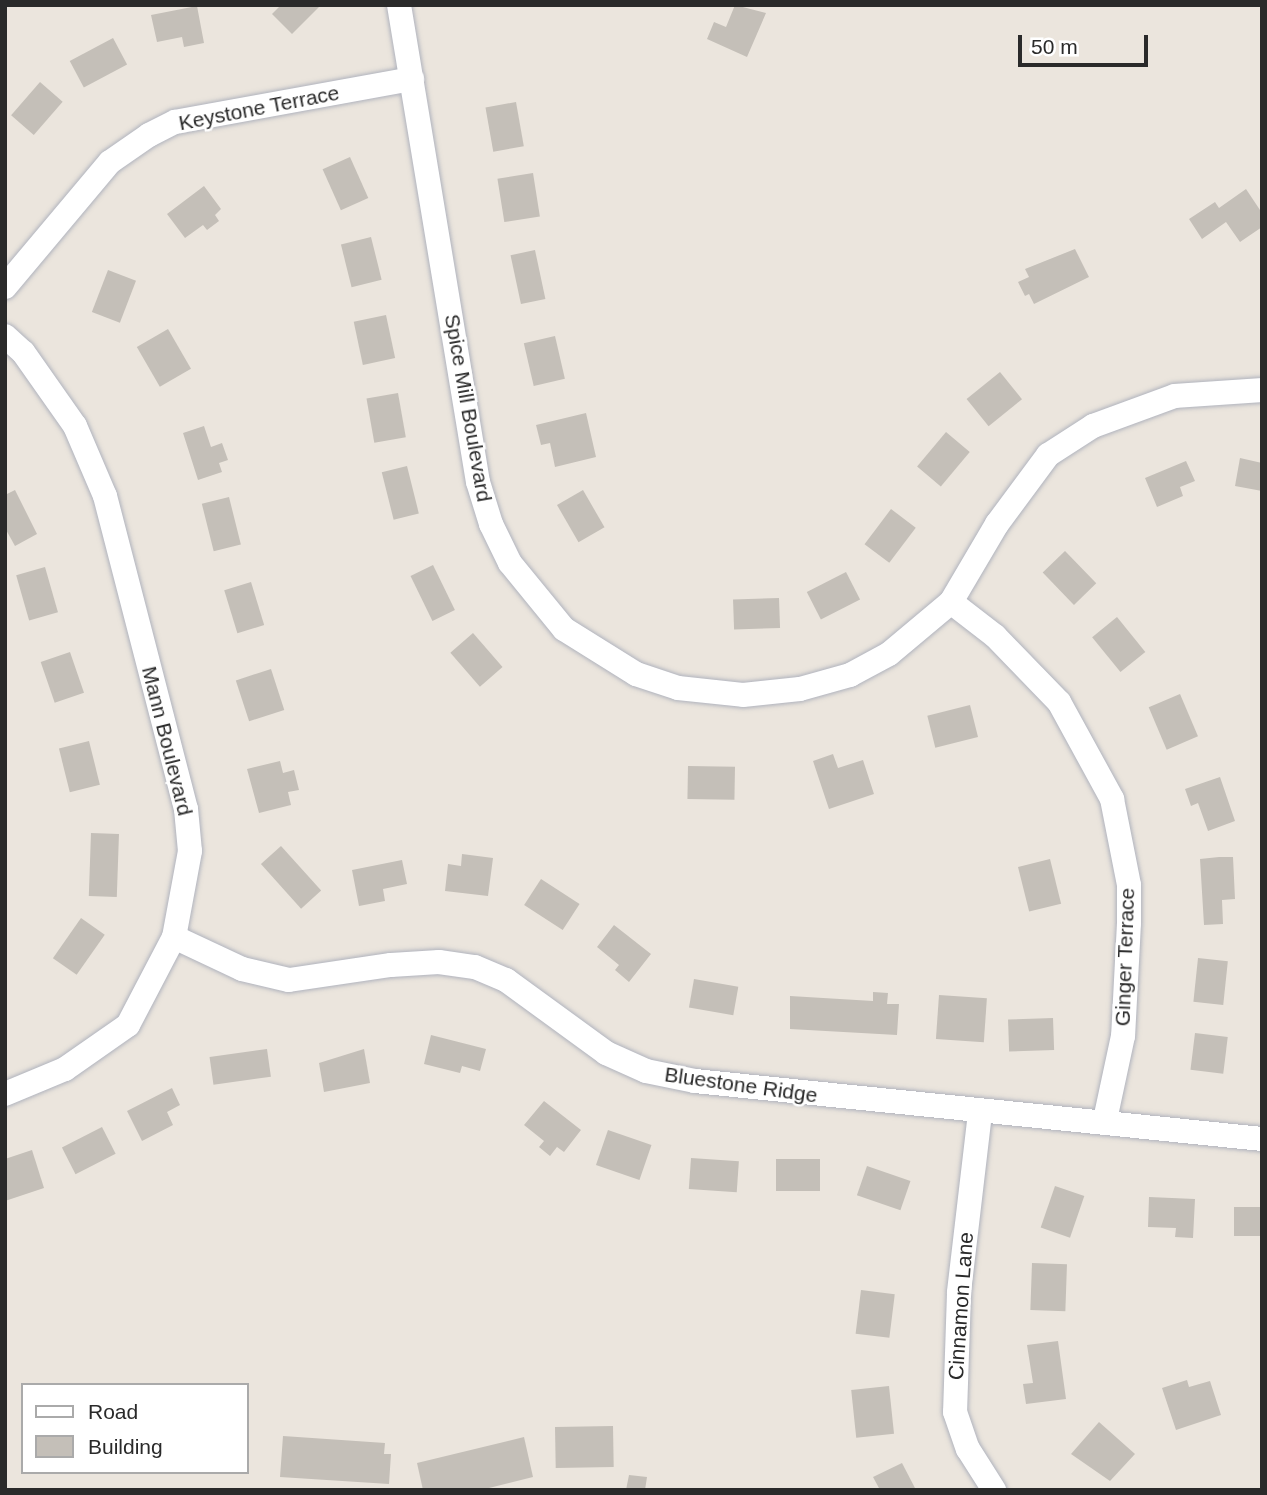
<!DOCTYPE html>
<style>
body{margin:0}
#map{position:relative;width:1267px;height:1495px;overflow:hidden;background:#ebe5dd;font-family:Arial,sans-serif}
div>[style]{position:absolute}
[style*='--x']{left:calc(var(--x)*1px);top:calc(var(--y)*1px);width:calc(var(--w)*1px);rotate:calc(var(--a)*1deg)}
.building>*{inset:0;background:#c4bfb8;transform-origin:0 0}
.roads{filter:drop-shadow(0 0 2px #b0b3bd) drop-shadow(0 0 2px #b0b3bd)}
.minor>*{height:24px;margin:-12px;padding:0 12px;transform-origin:12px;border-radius:12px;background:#fff}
span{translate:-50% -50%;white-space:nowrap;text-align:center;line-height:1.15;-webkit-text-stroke:5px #fff;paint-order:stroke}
.street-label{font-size:21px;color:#2a2a2a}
.frame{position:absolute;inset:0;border:7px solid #2a2a2a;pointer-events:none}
.legend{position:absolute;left:21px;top:1383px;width:228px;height:91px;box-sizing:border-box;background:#fff;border:2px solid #aaa;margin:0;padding:9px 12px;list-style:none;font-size:21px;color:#2a2a2a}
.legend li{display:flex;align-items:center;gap:14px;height:35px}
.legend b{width:35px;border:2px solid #aaa}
.scale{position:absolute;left:1018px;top:35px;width:130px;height:32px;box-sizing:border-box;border:4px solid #2a2a2a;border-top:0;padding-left:9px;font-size:21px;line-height:24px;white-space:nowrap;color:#2a2a2a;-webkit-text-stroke:5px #fff;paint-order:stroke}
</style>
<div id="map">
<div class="building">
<i style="clip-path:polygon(281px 5px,321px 5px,292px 34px,272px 14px)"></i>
<i style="clip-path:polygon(735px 5px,766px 13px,747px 57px,707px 39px,714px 22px,726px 27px)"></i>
<i style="clip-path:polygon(197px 6px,204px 43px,184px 47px,182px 37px,157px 42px,151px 15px)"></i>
<i style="left:113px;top:38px;width:30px;height:49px;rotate:62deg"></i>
<i style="left:40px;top:82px;width:30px;height:44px;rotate:41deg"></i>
<i style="left:516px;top:102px;width:45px;height:31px;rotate:80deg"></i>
<i style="left:350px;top:157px;width:45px;height:30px;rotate:66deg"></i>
<i style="left:533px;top:173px;width:44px;height:36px;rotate:81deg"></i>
<i style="clip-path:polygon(204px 186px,221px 209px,215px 215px,219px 221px,207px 230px,203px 225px,185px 238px,167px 214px)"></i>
<i style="clip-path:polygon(1246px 189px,1262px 213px,1262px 227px,1240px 242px,1226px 222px,1202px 239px,1189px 219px,1215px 202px,1219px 208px)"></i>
<i style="left:371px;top:237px;width:44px;height:31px;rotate:76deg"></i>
<i style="clip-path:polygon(1075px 249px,1089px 277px,1034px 304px,1029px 294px,1025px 296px,1018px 282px,1029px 277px,1025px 269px)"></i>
<i style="left:535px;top:250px;width:50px;height:25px;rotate:78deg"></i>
<i style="left:108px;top:270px;width:30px;height:45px;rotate:21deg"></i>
<i style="left:386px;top:315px;width:44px;height:33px;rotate:78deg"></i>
<i style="left:168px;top:329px;width:46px;height:36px;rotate:60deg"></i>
<i style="left:555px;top:336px;width:44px;height:32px;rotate:77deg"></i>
<i style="left:1000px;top:372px;width:35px;height:43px;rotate:51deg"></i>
<i style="left:398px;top:393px;width:45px;height:32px;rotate:80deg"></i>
<i style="clip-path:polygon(586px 413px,596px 457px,555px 467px,550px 443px,541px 445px,536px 425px)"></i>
<i style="clip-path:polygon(204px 426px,211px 447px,222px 443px,228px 460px,219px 463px,222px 472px,198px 480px,183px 433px)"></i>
<i style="left:946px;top:432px;width:31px;height:45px;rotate:40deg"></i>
<i style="clip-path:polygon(1240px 458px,1262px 463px,1262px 491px,1235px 486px)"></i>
<i style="clip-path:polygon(1186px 461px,1195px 481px,1180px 487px,1183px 496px,1157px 507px,1145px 478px)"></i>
<i style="left:407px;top:466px;width:49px;height:26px;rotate:76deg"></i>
<i style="clip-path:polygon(15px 490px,37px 534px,15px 546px,5px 528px,5px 495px)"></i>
<i style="left:583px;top:490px;width:43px;height:30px;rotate:60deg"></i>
<i style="left:229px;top:497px;width:49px;height:28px;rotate:76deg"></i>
<i style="left:891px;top:509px;width:31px;height:44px;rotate:37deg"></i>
<i style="left:1065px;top:551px;width:45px;height:31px;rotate:46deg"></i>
<i style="left:433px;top:565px;width:50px;height:25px;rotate:64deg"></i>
<i style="left:45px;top:567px;width:47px;height:30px;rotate:74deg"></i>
<i style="left:846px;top:572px;width:31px;height:44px;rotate:63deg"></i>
<i style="left:251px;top:582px;width:45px;height:28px;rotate:73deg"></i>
<i style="left:779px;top:598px;width:30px;height:46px;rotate:88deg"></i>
<i style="left:1117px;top:617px;width:45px;height:32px;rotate:51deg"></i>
<i style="left:473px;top:633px;width:45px;height:30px;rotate:49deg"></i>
<i style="left:70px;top:652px;width:43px;height:31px;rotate:71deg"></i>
<i style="left:271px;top:669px;width:43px;height:37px;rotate:72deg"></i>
<i style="left:1180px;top:694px;width:46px;height:34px;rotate:67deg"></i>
<i style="left:970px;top:705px;width:33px;height:44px;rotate:76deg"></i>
<i style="left:89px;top:741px;width:45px;height:31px;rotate:76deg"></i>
<i style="clip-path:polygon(833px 754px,838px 768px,863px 760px,874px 794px,829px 809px,813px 761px)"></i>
<i style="clip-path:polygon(280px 761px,283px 773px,294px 770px,299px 790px,288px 792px,291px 805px,259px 813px,247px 769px)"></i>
<i style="left:688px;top:766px;width:47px;height:33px;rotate:1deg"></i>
<i style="clip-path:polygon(1220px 777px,1235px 821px,1208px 831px,1198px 803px,1191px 806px,1185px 789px)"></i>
<i style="left:91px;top:833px;width:28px;height:63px;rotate:2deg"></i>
<i style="left:281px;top:846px;width:60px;height:27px;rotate:48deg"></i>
<i style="clip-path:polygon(462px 854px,493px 858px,488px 896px,445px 891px,448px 864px,461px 866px)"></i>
<i style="clip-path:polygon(1219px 857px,1233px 857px,1235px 899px,1222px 900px,1223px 924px,1204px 925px,1200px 859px)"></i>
<i style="left:1050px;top:859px;width:46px;height:33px;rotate:76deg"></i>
<i style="clip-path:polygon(402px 860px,407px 884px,383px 889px,385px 901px,359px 906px,352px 870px)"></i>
<i style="left:541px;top:879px;width:46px;height:31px;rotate:33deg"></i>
<i style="left:81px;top:918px;width:29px;height:49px;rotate:35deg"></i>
<i style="clip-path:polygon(614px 925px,651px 954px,629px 982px,615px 970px,619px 965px,597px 947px)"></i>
<i style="left:1198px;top:958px;width:30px;height:44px;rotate:6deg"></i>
<i style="left:694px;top:979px;width:45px;height:29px;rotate:10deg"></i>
<i style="clip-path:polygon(873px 992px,888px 993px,887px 1004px,899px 1004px,897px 1035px,790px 1029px,790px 996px,873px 1001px)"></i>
<i style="left:939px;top:995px;width:48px;height:44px;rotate:4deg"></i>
<i style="left:1053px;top:1018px;width:32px;height:45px;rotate:88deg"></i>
<i style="left:1195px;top:1033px;width:33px;height:37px;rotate:7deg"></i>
<i style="clip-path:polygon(431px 1035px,486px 1049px,480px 1071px,462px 1066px,460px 1073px,424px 1064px)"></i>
<i style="left:267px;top:1049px;width:28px;height:58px;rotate:82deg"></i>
<i style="clip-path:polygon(364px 1049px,370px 1083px,324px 1092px,319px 1063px)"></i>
<i style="clip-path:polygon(172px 1088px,180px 1105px,167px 1112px,173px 1125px,142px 1141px,127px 1111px)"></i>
<i style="clip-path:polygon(544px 1101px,581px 1130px,564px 1152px,557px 1147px,550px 1156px,539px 1147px,544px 1141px,524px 1125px)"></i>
<i style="left:102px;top:1127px;width:30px;height:45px;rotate:63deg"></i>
<i style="left:608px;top:1130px;width:46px;height:37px;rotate:19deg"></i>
<i style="clip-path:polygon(32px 1150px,44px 1188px,5px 1201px,5px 1159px)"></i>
<i style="left:691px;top:1158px;width:48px;height:31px;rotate:4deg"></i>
<i style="left:776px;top:1159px;width:44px;height:32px"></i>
<i style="left:867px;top:1166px;width:46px;height:31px;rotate:19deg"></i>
<i style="left:1055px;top:1186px;width:31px;height:44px;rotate:19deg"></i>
<i style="clip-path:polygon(1149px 1197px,1195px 1199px,1193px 1238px,1175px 1237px,1176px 1228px,1148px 1227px)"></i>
<i style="left:1262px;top:1207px;width:29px;height:28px;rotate:90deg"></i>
<i style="left:1032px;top:1263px;width:35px;height:47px;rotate:2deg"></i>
<i style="left:861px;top:1290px;width:34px;height:44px;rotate:7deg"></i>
<i style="clip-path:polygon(1058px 1341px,1066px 1399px,1026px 1404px,1023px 1384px,1033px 1383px,1027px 1345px)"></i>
<i style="clip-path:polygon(1187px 1380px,1189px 1387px,1210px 1381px,1221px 1415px,1176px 1430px,1162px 1388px)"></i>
<i style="left:889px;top:1386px;width:48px;height:38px;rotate:84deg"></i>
<i style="clip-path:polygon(1099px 1422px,1135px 1454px,1110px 1481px,1071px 1454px)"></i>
<i style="left:613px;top:1426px;width:41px;height:58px;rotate:89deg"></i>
<i style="clip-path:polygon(283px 1436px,385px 1443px,384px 1454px,391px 1454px,389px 1484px,280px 1477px)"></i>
<i style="clip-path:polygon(524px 1437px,533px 1477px,481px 1490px,423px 1490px,417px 1463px)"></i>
<i style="clip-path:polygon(902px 1463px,916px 1490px,880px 1490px,873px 1477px)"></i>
<i style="clip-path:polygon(629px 1475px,647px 1477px,645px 1490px,626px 1490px)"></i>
</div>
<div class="roads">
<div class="minor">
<i style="--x:399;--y:5;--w:483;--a:80.6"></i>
<i style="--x:478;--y:482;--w:44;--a:72.8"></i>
<i style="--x:491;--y:524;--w:43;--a:64"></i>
<i style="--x:510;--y:563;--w:85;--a:50.7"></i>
<i style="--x:564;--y:629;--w:85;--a:32"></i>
<i style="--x:636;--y:674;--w:44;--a:18.4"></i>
<i style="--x:678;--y:688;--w:65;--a:6.1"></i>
<i style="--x:743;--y:695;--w:57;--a:-6"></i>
<i style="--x:800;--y:689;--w:52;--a:-15.6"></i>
<i style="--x:850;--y:675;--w:44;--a:-28.3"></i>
<i style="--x:889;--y:654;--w:81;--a:-40"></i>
<i style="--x:951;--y:602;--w:91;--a:-59.5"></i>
<i style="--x:997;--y:524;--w:86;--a:-53.5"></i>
<i style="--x:1048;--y:455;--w:54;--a:-32.8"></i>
<i style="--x:1093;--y:426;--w:87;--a:-20.1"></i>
<i style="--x:1175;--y:396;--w:87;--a:-3.9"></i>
<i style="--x:5;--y:287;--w:163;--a:-50"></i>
<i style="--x:110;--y:162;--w:47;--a:-34.7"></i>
<i style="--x:149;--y:135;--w:29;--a:-27"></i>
<i style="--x:175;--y:122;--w:241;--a:-10.3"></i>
<i style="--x:5;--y:336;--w:24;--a:42"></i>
<i style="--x:23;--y:352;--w:90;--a:54.9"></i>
<i style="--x:75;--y:426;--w:76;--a:66.8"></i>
<i style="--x:105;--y:496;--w:323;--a:75.5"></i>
<i style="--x:186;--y:809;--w:42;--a:84.6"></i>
<i style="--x:190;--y:851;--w:87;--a:100.5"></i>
<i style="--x:174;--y:937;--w:99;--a:117.6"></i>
<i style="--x:128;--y:1025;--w:77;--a:145.1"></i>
<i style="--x:65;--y:1069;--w:65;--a:157.4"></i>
<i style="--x:951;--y:602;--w:56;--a:37.7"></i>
<i style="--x:995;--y:636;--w:92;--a:45.9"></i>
<i style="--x:1059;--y:702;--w:111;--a:61.3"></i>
<i style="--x:1112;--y:799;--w:88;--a:78.8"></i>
<i style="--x:1129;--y:885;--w:38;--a:90"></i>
<i style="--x:1129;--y:923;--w:113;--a:93"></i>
<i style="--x:1123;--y:1036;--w:86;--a:102.1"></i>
<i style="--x:174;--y:937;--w:75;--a:25.2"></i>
<i style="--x:242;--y:969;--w:48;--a:13.2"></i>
<i style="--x:289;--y:980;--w:103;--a:-8.4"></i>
<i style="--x:391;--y:965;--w:48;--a:-3.6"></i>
<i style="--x:439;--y:962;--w:36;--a:8"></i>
<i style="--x:475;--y:967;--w:34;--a:23"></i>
<i style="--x:506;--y:980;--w:124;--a:36.1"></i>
<i style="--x:606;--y:1053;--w:44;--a:24.2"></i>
<i style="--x:646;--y:1071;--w:50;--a:11.5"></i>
<i style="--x:695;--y:1081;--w:570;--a:5.84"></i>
<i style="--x:980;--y:1113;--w:181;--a:96.7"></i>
<i style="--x:959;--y:1293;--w:119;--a:91.9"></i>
<i style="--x:955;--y:1412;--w:39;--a:71"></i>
<i style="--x:968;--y:1449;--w:49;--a:57.6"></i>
</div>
</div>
<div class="street-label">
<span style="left:259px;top:108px;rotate:-11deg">Keystone Terrace</span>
<span style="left:468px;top:408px;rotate:80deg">Spice Mill Boulevard</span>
<span style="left:167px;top:741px;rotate:76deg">Mann Boulevard</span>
<span style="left:1125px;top:957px;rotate:-88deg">Ginger Terrace</span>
<span style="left:741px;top:1085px;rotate:8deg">Bluestone Ridge</span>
<span style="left:961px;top:1306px;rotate:-86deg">Cinnamon Lane</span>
</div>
<div class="frame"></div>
<ul class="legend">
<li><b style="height:9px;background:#fff"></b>Road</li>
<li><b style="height:19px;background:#c4bfb8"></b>Building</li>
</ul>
<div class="scale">50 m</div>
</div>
